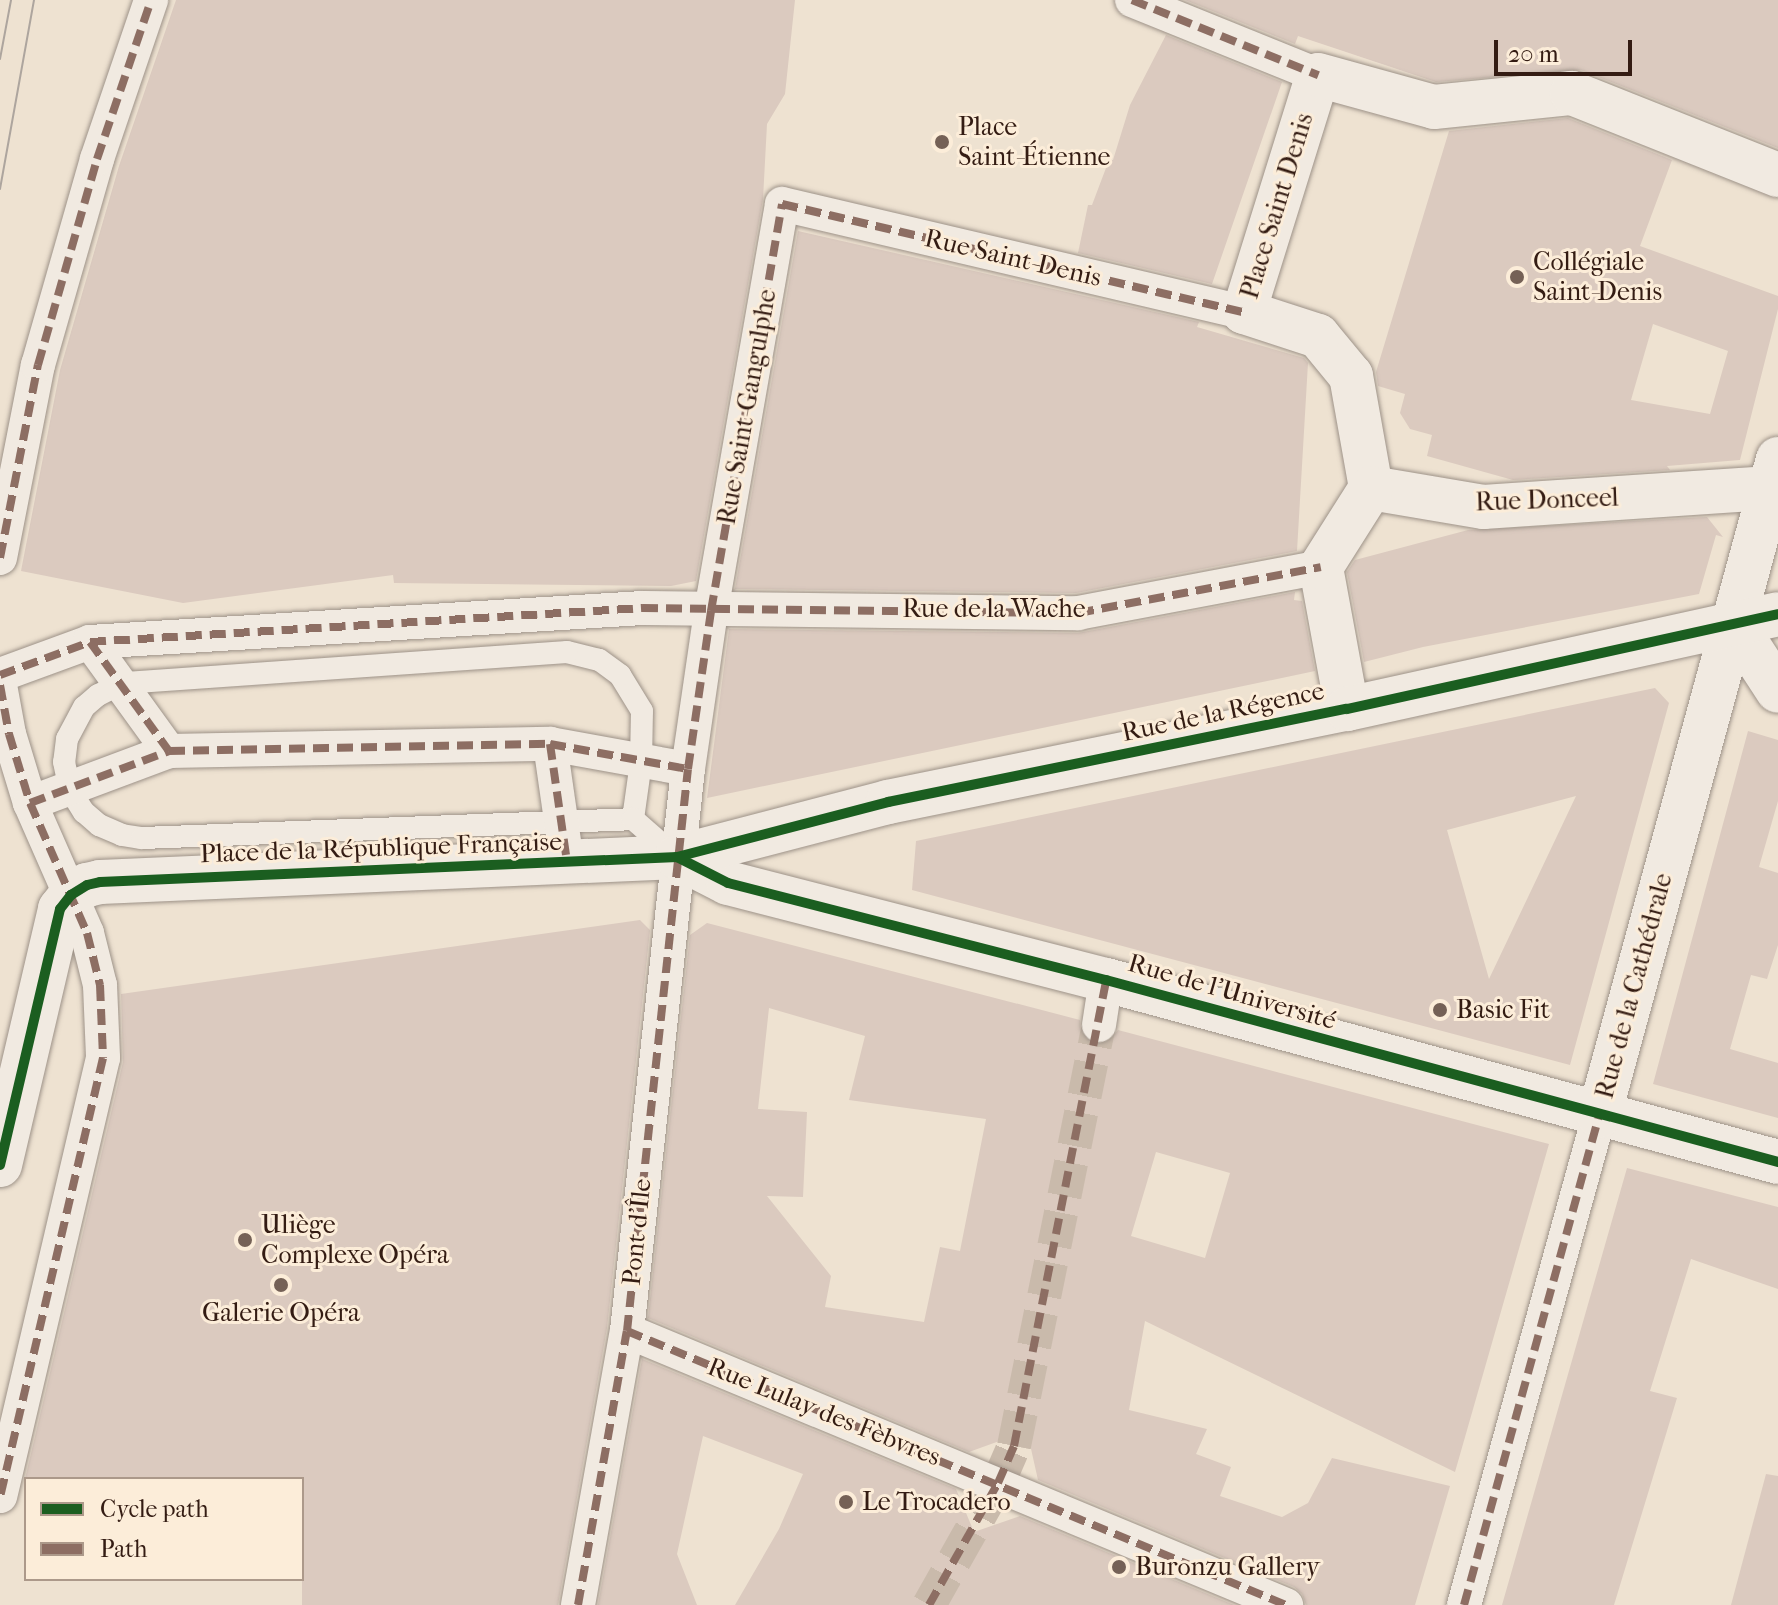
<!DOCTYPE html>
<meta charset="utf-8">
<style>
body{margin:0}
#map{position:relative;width:1778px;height:1605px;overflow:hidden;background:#eee2d1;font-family:"IM FELL French Canon",serif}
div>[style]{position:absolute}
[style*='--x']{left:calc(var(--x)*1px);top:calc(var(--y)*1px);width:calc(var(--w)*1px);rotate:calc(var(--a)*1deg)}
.building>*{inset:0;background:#dbcabf}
.pedestrian-tunnel>*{height:34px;margin-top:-17px;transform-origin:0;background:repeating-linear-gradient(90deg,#c9baab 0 34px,transparent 0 51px)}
.roads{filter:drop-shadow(0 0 2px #9d9288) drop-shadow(0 0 2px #9d9288)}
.service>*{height:22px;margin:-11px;padding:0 11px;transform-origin:11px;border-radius:11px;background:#f1eae1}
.pedestrian>*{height:34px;margin:-17px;padding:0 17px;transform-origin:17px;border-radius:17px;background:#f1eae1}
.minor>*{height:44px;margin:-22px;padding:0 22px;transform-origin:22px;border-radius:22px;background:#f1eae1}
.tram>*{height:2px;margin:-1px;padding:0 1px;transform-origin:1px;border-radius:1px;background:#ada59e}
.quiet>*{height:8px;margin-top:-4px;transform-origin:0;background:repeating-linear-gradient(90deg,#8d6e63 0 16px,transparent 0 24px)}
.cycleway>*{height:10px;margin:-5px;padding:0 5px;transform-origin:5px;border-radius:5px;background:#1b5e20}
.dots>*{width:22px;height:22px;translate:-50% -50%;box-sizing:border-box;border:4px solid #fcedd9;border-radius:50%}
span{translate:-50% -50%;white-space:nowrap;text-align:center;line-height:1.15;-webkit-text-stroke:6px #fcedd9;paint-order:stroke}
.poi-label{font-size:26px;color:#341c13}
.left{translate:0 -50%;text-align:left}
.street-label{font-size:26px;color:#341c13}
.legend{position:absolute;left:24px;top:1477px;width:280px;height:104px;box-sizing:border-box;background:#fcedd9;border:2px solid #ac998a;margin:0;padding:10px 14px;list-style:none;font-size:24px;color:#341c13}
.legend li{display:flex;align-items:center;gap:16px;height:40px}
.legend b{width:40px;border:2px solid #ac998a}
.scale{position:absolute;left:1494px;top:40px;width:138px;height:36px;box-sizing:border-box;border:4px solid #341c13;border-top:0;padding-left:10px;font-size:24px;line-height:28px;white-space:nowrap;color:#341c13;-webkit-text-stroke:6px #fcedd9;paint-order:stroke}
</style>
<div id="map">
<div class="building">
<i style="clip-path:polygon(176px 0,795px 0,785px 94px,767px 124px,763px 199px,696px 581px,671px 586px,394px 583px,393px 575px,183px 603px,21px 571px,60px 370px,119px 166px)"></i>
<i style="clip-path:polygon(1185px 0,1778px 0,1778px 148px,1581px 70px,1436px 82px,1298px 36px,1295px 44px)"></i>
<i style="clip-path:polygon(1166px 35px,1282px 82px,1212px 284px,1078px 253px,1088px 205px,1092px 205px,1109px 160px,1113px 160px,1130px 105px)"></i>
<i style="clip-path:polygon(evenodd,1568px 118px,1672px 160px,1640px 246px,1778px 296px,1778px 309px,1740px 460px,1667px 466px,1670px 470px,1513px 480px,1427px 456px,1432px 435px,1410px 429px,1400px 413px,1405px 394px,1378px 386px,1376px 372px,1449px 131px,1568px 118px,1653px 324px,1728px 351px,1710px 414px,1631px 400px,1653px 324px)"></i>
<i style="clip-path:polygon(798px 231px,1199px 322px,1197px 327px,1304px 358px,1308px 363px,1297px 551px,1076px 593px,735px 589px)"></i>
<i style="clip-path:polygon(1707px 517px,1723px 537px,1716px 535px,1699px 594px,1423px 647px,1364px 662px,1347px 572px,1355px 560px,1468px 530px)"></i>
<i style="clip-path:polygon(1295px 592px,1294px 600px,1302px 601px,1315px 671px,707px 798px,729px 629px,1078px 633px)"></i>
<i style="clip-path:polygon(evenodd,1655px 688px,1669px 703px,1570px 1065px,912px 890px,916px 841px,1655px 688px,1576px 796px,1489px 979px,1447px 830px,1576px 796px)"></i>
<i style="clip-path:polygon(1748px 731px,1778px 740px,1778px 801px,1759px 867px,1778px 873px,1778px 945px,1767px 979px,1751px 975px,1730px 1049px,1778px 1063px,1778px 1118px,1653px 1084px)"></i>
<i style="clip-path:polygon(640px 920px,650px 930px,607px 1328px,558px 1605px,302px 1605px,302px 1479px,25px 1479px,123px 1062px,121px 994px)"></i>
<i style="clip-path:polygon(evenodd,707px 923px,1080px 1020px,1081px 1033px,1095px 1045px,1107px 1043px,1118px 1030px,1549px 1144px,1455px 1472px,1145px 1321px,1129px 1410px,1207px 1429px,1196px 1454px,1231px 1467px,1220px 1496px,1282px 1517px,1308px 1503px,1332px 1458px,1450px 1486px,1415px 1605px,1306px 1605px,1302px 1594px,1294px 1587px,1038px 1480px,1027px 1431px,969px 1452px,648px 1318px,690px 935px,707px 923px,769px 1008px,865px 1036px,849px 1100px,986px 1119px,960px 1251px,940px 1247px,924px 1322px,825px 1307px,831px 1276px,767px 1196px,803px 1197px,807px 1112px,758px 1109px,769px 1008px,707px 923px,1156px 1152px,1230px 1173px,1205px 1258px,1131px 1236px,1156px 1152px)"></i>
<i style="clip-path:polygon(1627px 1168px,1778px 1207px,1778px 1289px,1691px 1259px,1650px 1391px,1677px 1398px,1614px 1605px,1502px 1605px)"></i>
<i style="clip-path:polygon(642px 1359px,956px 1489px,974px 1532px,1020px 1516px,1234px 1605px,735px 1605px,779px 1529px,803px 1474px,703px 1436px,677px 1554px,697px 1605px,598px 1605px)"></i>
<i style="clip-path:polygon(1766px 1474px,1778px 1476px,1778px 1605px,1731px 1605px)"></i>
</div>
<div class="pedestrian-tunnel">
<i style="--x:929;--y:1605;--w:140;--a:-60.5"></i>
<i style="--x:998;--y:1483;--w:40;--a:-66.6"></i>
<i style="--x:1014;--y:1446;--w:429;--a:-78.6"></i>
</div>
<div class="roads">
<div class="service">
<i style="--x:633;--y:819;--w:58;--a:-82"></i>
<i style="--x:641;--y:762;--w:51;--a:-88.9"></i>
<i style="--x:642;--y:711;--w:42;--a:-121.4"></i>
<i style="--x:620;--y:675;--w:26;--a:-144"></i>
<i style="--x:599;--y:660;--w:33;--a:-166"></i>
<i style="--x:567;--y:652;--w:446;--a:176"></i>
<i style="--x:122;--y:683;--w:27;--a:153"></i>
<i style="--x:98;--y:695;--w:18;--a:139"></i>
<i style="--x:84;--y:707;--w:36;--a:118"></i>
<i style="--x:67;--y:739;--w:23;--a:97"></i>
<i style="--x:64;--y:762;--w:29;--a:78"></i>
<i style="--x:70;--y:790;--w:26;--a:58"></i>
<i style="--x:84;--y:812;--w:20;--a:41"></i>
<i style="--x:99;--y:825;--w:25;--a:23"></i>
<i style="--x:122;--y:835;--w:20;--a:9"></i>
<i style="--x:142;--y:838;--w:491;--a:-2.2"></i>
<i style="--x:633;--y:819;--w:55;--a:41.3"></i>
</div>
<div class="pedestrian">
<i style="--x:1132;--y:0;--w:201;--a:22"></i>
<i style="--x:0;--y:558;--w:197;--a:-78.9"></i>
<i style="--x:38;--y:365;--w:214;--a:-74"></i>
<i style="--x:97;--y:159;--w:168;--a:-71.2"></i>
<i style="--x:90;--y:642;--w:135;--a:54.1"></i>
<i style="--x:0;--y:675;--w:96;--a:-20.1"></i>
<i style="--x:90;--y:642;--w:553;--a:-3.52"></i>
<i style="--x:642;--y:608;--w:436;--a:0.7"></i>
<i style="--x:1078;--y:613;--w:247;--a:-10.7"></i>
<i style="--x:0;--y:685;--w:50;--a:79.6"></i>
<i style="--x:9;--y:734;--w:72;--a:73.1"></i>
<i style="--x:30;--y:803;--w:142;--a:66.3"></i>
<i style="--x:87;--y:933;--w:54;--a:76"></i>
<i style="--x:100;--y:985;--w:73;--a:87.6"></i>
<i style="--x:103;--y:1058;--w:450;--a:103.2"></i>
<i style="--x:550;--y:744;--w:119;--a:81.8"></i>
<i style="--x:30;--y:803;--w:148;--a:-20.5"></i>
<i style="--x:169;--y:751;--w:381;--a:-1.1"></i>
<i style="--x:550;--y:744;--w:140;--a:10.3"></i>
<i style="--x:1099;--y:1025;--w:46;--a:-81.2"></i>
<i style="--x:627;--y:1331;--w:714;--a:22.58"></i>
<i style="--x:578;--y:1605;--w:278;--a:-79.9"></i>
<i style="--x:627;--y:1331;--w:565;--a:-83.81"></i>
<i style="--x:688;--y:769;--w:160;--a:-81.7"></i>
<i style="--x:711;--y:611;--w:413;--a:-80.1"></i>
<i style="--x:782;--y:204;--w:474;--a:13.2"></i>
<i style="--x:1464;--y:1605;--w:507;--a:-74.57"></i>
</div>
<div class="minor">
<i style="--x:1371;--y:488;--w:114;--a:-100.1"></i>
<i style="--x:1351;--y:376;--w:52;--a:-129.5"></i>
<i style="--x:1318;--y:336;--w:78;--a:-162"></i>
<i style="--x:1244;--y:312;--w:248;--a:-72.7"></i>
<i style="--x:1318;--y:75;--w:120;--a:15.4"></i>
<i style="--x:1434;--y:107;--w:139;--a:-5.8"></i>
<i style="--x:1572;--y:93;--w:222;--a:21.7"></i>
<i style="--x:1371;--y:488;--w:114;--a:9.6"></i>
<i style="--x:1483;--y:507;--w:288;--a:-3.8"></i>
<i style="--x:1733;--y:622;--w:82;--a:56.9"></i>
<i style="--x:1347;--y:709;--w:144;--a:-100.4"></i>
<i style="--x:1321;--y:567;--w:93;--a:-57.7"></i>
<i style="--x:677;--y:857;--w:57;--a:27"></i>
<i style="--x:728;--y:883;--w:390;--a:14.4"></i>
<i style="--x:1106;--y:980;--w:696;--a:15.15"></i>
<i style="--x:1599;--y:1116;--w:681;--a:-74.76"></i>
<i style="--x:0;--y:1165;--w:263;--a:-76.8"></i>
<i style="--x:60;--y:909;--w:18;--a:-52"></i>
<i style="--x:71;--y:895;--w:19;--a:-32"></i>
<i style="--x:87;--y:885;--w:13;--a:-13"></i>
<i style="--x:100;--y:882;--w:578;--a:-2.48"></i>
<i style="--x:677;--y:857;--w:218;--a:-14.6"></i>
<i style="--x:888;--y:802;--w:468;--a:-11.5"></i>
<i style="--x:1347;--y:709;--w:441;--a:-12.4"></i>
</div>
</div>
<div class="tram">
<i style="--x:0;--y:59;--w:60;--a:-79.4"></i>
<i style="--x:0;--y:189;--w:192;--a:-79.8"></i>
</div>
<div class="quiet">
<i style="--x:1132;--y:0;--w:201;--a:22"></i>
<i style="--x:0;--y:558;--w:197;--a:-78.9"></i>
<i style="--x:38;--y:365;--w:214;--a:-74"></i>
<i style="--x:97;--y:159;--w:168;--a:-71.2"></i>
<i style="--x:90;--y:642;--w:135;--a:54.1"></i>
<i style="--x:0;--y:675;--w:96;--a:-20.1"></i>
<i style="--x:90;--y:642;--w:553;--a:-3.52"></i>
<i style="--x:642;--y:608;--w:436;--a:0.7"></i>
<i style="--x:1078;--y:613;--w:247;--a:-10.7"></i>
<i style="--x:0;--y:685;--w:50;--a:79.6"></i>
<i style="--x:9;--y:734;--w:72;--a:73.1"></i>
<i style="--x:30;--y:803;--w:142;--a:66.3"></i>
<i style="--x:87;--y:933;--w:54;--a:76"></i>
<i style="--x:100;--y:985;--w:73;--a:87.6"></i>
<i style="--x:103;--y:1058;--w:450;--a:103.2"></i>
<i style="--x:550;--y:744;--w:119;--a:81.8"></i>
<i style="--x:30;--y:803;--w:148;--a:-20.5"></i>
<i style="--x:169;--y:751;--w:381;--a:-1.1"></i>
<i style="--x:550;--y:744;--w:140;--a:10.3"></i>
<i style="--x:627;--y:1331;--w:714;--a:22.58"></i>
<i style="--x:578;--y:1605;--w:278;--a:-79.9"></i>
<i style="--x:627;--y:1331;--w:565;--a:-83.81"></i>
<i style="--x:688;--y:769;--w:160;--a:-81.7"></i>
<i style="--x:711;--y:611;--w:413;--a:-80.1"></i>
<i style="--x:782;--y:204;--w:474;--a:13.2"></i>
<i style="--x:929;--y:1605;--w:140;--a:-60.5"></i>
<i style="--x:998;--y:1483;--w:40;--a:-66.6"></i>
<i style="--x:1014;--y:1446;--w:475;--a:-78.8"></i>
<i style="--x:1464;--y:1605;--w:507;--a:-74.57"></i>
</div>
<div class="cycleway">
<i style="--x:677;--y:857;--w:57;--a:27"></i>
<i style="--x:728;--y:883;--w:390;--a:14.4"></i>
<i style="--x:1106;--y:980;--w:696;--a:15.15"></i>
<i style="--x:0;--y:1165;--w:263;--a:-76.8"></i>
<i style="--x:60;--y:909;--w:18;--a:-52"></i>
<i style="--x:71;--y:895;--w:19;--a:-32"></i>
<i style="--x:87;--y:885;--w:13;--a:-13"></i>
<i style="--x:100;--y:882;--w:578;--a:-2.48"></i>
<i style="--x:677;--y:857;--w:218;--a:-14.6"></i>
<i style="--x:888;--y:802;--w:468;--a:-11.5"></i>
<i style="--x:1347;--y:709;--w:441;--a:-12.4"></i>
</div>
<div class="dots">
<i style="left:942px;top:142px;background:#756156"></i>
<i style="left:1517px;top:277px;background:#756156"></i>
<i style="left:1440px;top:1010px;background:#756156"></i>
<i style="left:245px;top:1240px;background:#756156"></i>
<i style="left:281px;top:1285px;background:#756156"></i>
<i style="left:846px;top:1502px;background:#756156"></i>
<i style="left:1119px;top:1567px;background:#756156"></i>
</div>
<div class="poi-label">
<span class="left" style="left:958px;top:142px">Place<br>Saint-Étienne</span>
<span class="left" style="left:1533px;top:277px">Collégiale<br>Saint-Denis</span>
<span class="left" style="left:1456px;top:1010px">Basic Fit</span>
<span class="left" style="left:261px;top:1240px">Uliège<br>Complexe Opéra</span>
<span style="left:281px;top:1313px">Galerie Opéra</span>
<span class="left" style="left:862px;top:1502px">Le Trocadero</span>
<span class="left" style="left:1135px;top:1567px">Buronzu Gallery</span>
</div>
<div class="street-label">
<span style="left:1277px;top:206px;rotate:-73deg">Place Saint Denis</span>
<span style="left:1013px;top:258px;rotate:13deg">Rue Saint-Denis</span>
<span style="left:747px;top:407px;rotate:-80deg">Rue Saint-Gangulphe</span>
<span style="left:1547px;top:500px;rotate:-2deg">Rue Donceel</span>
<span style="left:994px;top:609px">Rue de la Wache</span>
<span style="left:1223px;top:712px;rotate:-12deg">Rue de la Régence</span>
<span style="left:381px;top:848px;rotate:-2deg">Place de la République Française</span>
<span style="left:1634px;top:986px;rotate:-75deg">Rue de la Cathédrale</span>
<span style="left:1232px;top:992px;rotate:16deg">Rue de l'Université</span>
<span style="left:637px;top:1232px;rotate:-84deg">Pont d'Île</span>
<span style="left:824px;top:1412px;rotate:22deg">Rue Lulay des Fèbvres</span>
</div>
<ul class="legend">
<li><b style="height:10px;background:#1b5e20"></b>Cycle path</li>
<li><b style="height:10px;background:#8d6e63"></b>Path</li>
</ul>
<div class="scale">20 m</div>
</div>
